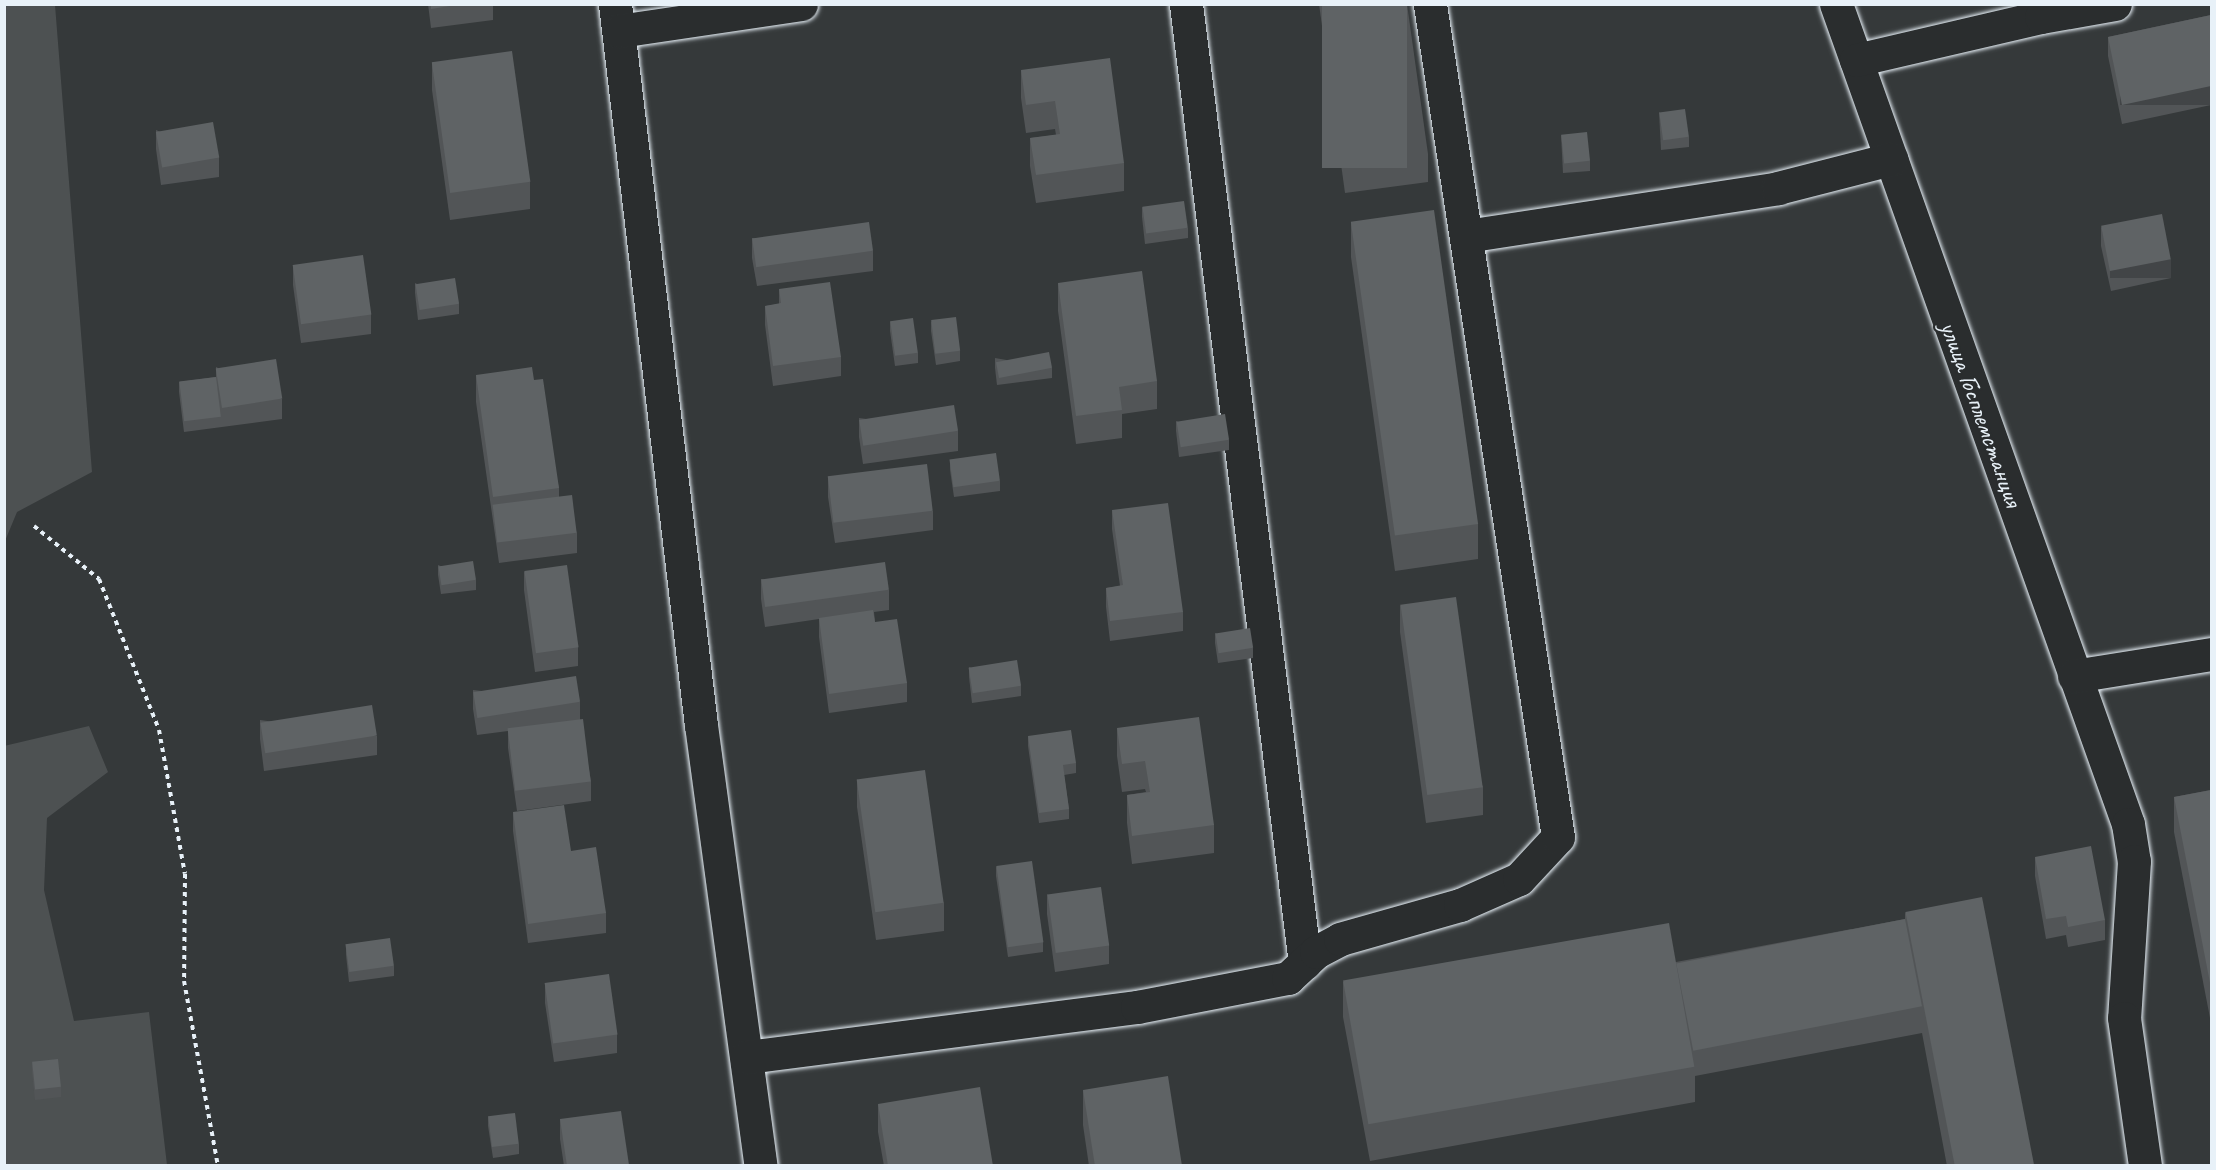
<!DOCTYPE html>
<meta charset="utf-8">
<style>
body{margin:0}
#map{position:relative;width:2216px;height:1170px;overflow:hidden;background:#35393a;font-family:Caveat,sans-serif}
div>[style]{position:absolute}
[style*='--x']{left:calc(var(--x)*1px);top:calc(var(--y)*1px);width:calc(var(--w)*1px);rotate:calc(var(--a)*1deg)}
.green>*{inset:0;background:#4d5152}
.path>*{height:4px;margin-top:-2px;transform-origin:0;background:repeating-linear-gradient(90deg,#e8f1f8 0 4.5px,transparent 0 9px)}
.roads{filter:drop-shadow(0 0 2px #e8f1f8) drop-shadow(0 0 2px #e8f1f8)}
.minor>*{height:33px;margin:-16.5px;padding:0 16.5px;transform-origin:16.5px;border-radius:16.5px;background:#2a2d2e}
.wall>*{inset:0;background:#525557}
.shaded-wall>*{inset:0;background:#424547;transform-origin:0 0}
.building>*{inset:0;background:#5f6365;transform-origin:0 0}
span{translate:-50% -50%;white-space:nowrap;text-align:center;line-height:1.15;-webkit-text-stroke:4.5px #2a2d2e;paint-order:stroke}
.street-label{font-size:26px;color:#e8f1f8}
.frame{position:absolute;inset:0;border:6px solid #e8f1f8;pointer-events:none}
</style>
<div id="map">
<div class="green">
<i style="clip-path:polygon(5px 4px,55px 5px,92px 472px,17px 512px,5px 541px)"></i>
<i style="clip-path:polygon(89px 726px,108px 772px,47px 818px,44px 890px,74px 1021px,149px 1012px,167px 1165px,5px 1165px,4px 746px)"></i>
</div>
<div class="path">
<i style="--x:34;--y:526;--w:84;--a:39.2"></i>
<i style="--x:99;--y:579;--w:162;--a:68.3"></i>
<i style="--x:159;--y:730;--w:146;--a:79.8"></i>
<i style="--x:185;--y:874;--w:107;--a:90.5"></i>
<i style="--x:184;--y:981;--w:188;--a:79.6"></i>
</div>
<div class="roads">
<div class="minor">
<i style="--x:615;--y:4;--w:726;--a:83.2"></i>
<i style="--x:701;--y:725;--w:445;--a:82.3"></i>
<i style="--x:1186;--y:4;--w:966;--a:82.93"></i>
<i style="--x:1836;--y:4;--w:870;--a:70.4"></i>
<i style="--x:2128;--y:824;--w:37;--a:81"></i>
<i style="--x:2134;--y:861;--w:157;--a:93.6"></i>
<i style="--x:2124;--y:1018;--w:149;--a:81.9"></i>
<i style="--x:619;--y:31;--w:184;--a:-8.4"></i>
<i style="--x:1856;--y:60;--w:190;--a:-13.1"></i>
<i style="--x:2041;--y:17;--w:75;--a:-10"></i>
<i style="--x:1466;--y:236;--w:316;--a:-8.7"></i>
<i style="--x:1778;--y:188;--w:117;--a:-14.4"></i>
<i style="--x:2074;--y:676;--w:140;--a:-9.1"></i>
<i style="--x:747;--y:1057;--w:393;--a:-7.3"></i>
<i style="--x:1137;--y:1007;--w:154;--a:-10.9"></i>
<i style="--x:1288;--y:978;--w:38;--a:-43"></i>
<i style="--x:1316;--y:952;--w:27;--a:-28"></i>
<i style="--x:1340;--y:939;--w:125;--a:-15.8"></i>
<i style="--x:1460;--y:905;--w:64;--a:-23.8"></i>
<i style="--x:1519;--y:879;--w:57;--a:-47.1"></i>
<i style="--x:1558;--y:837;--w:843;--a:-98.74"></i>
</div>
</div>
<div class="wall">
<i style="clip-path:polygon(428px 4px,493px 4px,493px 20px,431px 28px)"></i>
<i style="clip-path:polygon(1319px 4px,1407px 4px,1428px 154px,1428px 182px,1345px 193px)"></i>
<i style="clip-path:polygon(2211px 15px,2211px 105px,2122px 124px,2108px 56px,2108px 37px)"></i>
<i style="clip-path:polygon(432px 62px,530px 182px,530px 209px,450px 220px,432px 90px)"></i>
<i style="clip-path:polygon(1021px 70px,1124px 163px,1124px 191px,1036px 203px,1030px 166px,1030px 138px,1056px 135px,1055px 129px,1026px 133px,1021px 98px)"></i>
<i style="clip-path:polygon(1659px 112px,1689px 137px,1689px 147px,1661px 150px)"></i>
<i style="clip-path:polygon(156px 130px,219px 157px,219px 177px,161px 185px,156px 149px)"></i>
<i style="clip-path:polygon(1561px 135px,1590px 161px,1590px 171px,1563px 173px)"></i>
<i style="clip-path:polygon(1142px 207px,1188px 228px,1188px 238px,1145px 244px,1142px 217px)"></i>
<i style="clip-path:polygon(1351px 222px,1478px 524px,1478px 559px,1395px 571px,1351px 257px)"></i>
<i style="clip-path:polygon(2101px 227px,2171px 278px,2111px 291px,2101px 246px)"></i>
<i style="clip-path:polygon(752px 238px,873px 251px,873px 271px,757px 286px,752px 258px)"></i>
<i style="clip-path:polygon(293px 265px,371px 314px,371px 334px,301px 343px,293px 285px)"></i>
<i style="clip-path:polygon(415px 283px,459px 304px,459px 314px,418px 320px,415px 293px)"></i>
<i style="clip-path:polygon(1058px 283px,1157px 381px,1157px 409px,1122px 414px,1122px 438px,1076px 444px,1058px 311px)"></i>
<i style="clip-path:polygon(779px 289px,841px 357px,841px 376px,773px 386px,765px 325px,765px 306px,779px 304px)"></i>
<i style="clip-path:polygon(890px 321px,918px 353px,918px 363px,895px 366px,890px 331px)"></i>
<i style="clip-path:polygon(931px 321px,960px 351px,960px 361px,936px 365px,931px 331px)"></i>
<i style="clip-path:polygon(995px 358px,1052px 368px,1052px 378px,997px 385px,995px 368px)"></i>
<i style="clip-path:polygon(216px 367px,282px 399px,282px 419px,184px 432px,179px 392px,179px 382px,216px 377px)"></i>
<i style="clip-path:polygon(476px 375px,534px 380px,559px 488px,559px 497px,577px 533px,577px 553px,499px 563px,476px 402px)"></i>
<i style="clip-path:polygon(859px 418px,958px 431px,958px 451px,863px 464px,859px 437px)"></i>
<i style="clip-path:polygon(1176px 421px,1229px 440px,1229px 450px,1179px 457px,1176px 431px)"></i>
<i style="clip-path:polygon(950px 460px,1000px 481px,1000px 491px,954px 497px,950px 470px)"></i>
<i style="clip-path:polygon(828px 478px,933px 511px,933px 530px,835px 543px,828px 497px)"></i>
<i style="clip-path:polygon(1112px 510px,1183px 612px,1183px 631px,1110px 641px,1106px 607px,1106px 588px,1120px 586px,1112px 529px)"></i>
<i style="clip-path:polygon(438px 565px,476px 580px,476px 590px,441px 594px,438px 575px)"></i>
<i style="clip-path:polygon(524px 571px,578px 647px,578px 666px,535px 672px,524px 590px)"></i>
<i style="clip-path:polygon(761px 579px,889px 590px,889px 610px,874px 612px,875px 622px,907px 683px,907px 702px,829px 713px,819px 637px,819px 619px,765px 627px,761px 599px)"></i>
<i style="clip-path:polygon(1400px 604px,1483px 787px,1483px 815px,1426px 823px,1400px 632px)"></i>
<i style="clip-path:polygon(1215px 633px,1253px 648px,1253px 658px,1218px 663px,1215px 643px)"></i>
<i style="clip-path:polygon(969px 667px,1021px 686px,1021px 696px,972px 703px,969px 677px)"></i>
<i style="clip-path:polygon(473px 690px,580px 702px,580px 719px,591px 781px,591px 801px,517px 811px,508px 748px,508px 731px,477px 735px,473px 709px)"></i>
<i style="clip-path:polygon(260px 720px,377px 736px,377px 755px,264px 771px,260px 739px)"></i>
<i style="clip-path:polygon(1117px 728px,1214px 825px,1214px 853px,1132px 864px,1127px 823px,1127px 795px,1146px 792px,1145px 789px,1122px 792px,1117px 756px)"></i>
<i style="clip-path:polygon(1028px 736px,1076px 763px,1076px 773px,1064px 775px,1069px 809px,1069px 819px,1039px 823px,1028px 746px)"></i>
<i style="clip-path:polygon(857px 779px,944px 903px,944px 931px,876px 940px,857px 807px)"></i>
<i style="clip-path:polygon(2211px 790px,2211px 1023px,2174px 832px,2174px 797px)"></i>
<i style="clip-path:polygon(513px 812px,571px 851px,606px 913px,606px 933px,528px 943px,513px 831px)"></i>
<i style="clip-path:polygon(2035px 857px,2105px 920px,2105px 940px,2068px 947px,2066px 935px,2046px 939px,2035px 876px)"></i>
<i style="clip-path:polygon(996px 866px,1043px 942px,1043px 952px,1008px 957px,996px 876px)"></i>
<i style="clip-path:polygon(1047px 894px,1109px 945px,1109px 964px,1055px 972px,1047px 914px)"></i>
<i style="clip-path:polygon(1905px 912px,2033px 1166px,1947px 1166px,1922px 1033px,1695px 1076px,1695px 1102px,1370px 1161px,1343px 1017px,1343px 982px,1676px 962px,1905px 919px)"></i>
<i style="clip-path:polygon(346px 945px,394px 966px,394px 976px,349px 982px,346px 955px)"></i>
<i style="clip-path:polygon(545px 983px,617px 1034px,617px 1053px,554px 1062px,545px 1003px)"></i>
<i style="clip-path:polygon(32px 1062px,61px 1087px,61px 1097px,35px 1100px,32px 1072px)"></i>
<i style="clip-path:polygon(1083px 1090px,1182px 1166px,1089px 1166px,1083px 1125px)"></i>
<i style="clip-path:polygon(878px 1104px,993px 1166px,884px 1166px,878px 1132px)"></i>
<i style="clip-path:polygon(488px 1116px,519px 1144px,519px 1154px,493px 1158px,488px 1126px)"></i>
<i style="clip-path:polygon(560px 1119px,629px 1165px,564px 1166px,560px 1139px)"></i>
</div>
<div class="shaded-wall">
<i style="left:2211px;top:86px;width:19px;height:91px;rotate:90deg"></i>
<i style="left:2171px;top:259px;width:19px;height:61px;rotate:90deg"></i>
</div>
<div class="building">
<i style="clip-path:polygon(431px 4px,462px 4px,431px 9px)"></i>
<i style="left:1322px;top:4px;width:85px;height:164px"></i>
<i style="clip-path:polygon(2211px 15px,2211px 86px,2122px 105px,2108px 37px)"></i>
<i style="left:512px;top:51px;width:132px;height:81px;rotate:82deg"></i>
<i style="clip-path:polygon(1110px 58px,1124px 163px,1036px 175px,1030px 138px,1060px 134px,1055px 101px,1026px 105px,1021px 70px)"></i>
<i style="left:1685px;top:109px;width:28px;height:26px;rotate:82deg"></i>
<i style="left:213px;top:122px;width:36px;height:58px;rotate:80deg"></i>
<i style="left:1587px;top:132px;width:29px;height:26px;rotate:84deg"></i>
<i style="left:1184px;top:201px;width:27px;height:42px;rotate:82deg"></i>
<i style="left:1434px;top:210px;width:317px;height:84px;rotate:82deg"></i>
<i style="left:2162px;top:214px;width:46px;height:62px;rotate:79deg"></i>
<i style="left:869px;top:222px;width:29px;height:118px;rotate:82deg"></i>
<i style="left:363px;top:255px;width:60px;height:71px;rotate:82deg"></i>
<i style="clip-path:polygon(1142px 271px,1157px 381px,1119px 387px,1122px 410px,1076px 416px,1058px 283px)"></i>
<i style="left:455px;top:278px;width:26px;height:40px;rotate:81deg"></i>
<i style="clip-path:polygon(830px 282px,841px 357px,773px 366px,765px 306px,781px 303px,779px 289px)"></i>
<i style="left:956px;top:317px;width:34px;height:25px;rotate:83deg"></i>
<i style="left:913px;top:318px;width:35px;height:23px;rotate:82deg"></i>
<i style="left:1049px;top:352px;width:16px;height:54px;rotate:79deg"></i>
<i style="left:276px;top:359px;width:40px;height:61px;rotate:81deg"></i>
<i style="clip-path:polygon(532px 367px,534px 380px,543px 379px,559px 488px,493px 497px,476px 375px)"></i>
<i style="left:216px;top:377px;width:40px;height:37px;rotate:83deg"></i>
<i style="left:954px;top:405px;width:26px;height:96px;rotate:81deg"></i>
<i style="left:1225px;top:414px;width:26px;height:49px;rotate:81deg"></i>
<i style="left:996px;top:453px;width:28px;height:47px;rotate:82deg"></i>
<i style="left:927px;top:464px;width:47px;height:100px;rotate:83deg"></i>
<i style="left:572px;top:495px;width:38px;height:80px;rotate:83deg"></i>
<i style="clip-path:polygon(1168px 503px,1183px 612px,1110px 621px,1106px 588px,1123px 585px,1112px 510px)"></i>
<i style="left:473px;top:561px;width:19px;height:35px;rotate:81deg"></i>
<i style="left:885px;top:562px;width:28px;height:125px;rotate:82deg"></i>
<i style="left:567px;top:565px;width:83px;height:43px;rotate:82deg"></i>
<i style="left:1456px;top:597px;width:192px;height:56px;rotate:82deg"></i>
<i style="clip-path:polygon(873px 610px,875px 622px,897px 619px,907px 683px,829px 694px,819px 618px)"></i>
<i style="left:1250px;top:628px;width:20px;height:35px;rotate:81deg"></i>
<i style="left:1017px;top:660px;width:26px;height:49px;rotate:81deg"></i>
<i style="left:576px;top:676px;width:26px;height:104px;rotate:81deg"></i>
<i style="left:372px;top:705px;width:31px;height:113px;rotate:81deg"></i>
<i style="clip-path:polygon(1199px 717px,1214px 825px,1132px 836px,1127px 795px,1150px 792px,1145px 761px,1122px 764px,1117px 728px)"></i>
<i style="left:583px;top:719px;width:63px;height:76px;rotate:83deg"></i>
<i style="clip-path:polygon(1071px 730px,1076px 763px,1063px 765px,1069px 809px,1039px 813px,1028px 736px)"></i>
<i style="left:925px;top:770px;width:134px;height:69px;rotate:82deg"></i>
<i style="clip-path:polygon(2211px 790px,2211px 988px,2174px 797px)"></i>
<i style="clip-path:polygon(564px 805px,571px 851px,596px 847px,606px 913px,528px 924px,513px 812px)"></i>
<i style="clip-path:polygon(2091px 846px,2105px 920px,2068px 927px,2066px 916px,2046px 919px,2035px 857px)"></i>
<i style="left:1032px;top:861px;width:82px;height:36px;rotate:82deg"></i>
<i style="left:1101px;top:887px;width:59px;height:54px;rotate:82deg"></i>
<i style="left:1982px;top:897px;width:274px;height:78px;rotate:79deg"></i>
<i style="left:1905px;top:919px;width:89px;height:233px;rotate:79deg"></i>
<i style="left:1669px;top:923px;width:146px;height:331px;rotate:80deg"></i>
<i style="left:390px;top:938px;width:28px;height:45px;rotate:82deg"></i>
<i style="left:609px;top:974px;width:61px;height:65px;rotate:82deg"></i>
<i style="left:58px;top:1059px;width:28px;height:26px;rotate:84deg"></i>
<i style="clip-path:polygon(1168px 1076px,1182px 1166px,1095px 1166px,1083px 1090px)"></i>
<i style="clip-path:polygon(980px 1087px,993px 1166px,888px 1166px,878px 1104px)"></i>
<i style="clip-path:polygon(621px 1111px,629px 1165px,567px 1166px,560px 1119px)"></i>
<i style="left:515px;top:1113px;width:31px;height:27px;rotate:83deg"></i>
</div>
<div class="street-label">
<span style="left:1981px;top:414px;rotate:70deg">улица Госплемстанция</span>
</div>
<div class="frame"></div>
</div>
